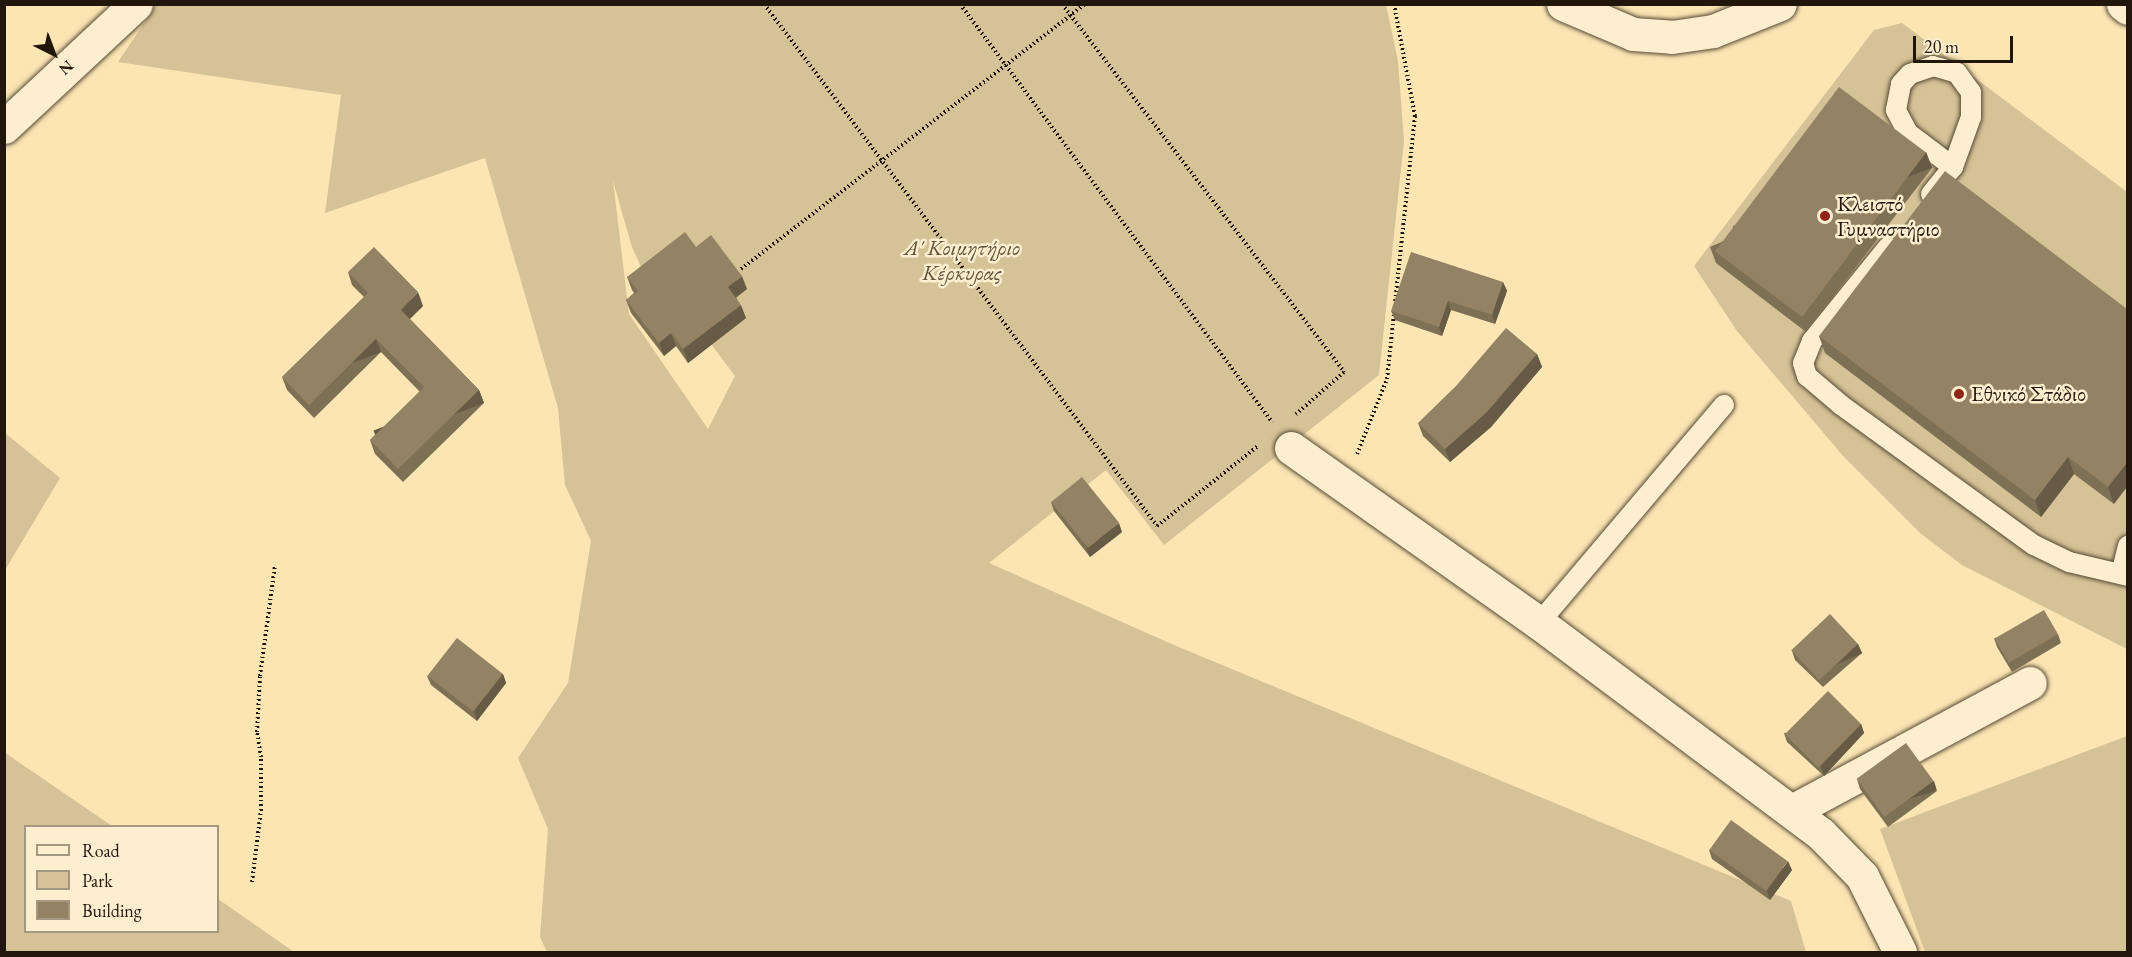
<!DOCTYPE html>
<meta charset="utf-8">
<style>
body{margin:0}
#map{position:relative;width:2132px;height:957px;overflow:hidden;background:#fbe5b3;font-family:"EB Garamond",serif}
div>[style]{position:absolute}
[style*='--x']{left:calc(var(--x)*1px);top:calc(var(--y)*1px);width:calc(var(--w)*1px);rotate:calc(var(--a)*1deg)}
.green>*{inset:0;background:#d6c297}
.path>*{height:4px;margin-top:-2px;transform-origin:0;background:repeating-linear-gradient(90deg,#22160c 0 1.5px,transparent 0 4.5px)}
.roads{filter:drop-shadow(0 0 2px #584a36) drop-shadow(0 0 2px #584a36)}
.service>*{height:20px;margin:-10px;padding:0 10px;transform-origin:10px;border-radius:10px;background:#fceece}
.minor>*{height:33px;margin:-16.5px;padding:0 16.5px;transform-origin:16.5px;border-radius:16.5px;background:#fceece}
.secondary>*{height:33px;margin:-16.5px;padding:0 16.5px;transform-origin:16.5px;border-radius:16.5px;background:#fceece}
.wall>*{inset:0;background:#7e7055}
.shaded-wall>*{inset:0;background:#675b45;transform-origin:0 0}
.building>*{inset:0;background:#938263;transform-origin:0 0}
.dots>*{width:16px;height:16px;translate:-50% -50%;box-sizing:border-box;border:3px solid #fceece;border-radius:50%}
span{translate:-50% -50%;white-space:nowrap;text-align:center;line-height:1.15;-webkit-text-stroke:5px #fceece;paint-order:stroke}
.poi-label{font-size:22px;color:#22160c}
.left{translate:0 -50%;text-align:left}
.park-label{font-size:22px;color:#61523d;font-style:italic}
.frame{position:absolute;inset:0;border:6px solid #22160c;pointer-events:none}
.legend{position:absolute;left:24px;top:825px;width:195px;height:108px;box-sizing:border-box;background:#fceece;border:2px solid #a59880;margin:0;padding:8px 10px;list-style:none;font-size:18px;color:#22160c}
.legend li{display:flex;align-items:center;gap:12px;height:30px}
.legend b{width:30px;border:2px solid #a59880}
.north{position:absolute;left:24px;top:24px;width:60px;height:60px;-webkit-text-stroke:4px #fceece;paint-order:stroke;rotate:138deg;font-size:16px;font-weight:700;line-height:24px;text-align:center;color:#22160c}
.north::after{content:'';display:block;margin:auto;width:21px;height:27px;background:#22160c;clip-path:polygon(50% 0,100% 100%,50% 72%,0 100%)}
.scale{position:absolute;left:1913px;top:36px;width:100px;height:27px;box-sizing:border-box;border:3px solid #22160c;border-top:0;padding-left:8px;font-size:18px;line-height:21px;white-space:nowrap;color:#22160c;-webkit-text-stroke:4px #fceece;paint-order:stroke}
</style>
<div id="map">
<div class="green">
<i style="clip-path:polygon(evenodd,157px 4px,1386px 5px,1398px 61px,1404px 141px,1379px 375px,1164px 545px,1106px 470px,989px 563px,1174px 645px,1791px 901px,1806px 952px,547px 952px,540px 937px,548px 829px,518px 758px,568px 683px,591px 541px,565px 485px,558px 408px,485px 158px,325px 213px,341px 95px,118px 62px,157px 4px,613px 181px,632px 247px,646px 278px,711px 344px,735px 376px,708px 429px,629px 314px,613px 181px)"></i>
<i style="clip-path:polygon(1902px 23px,2127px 192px,2127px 649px,1962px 565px,1920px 533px,1844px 457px,1737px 331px,1694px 266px,1874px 30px)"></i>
<i style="clip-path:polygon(5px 433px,60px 478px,5px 570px)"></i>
<i style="clip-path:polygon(2127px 736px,2127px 952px,1925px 952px,1880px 829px)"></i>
<i style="clip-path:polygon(4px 752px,112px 826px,26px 826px,26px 932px,218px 932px,218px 899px,294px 952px,5px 952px)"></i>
</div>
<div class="path">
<i style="--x:764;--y:4;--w:653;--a:53.02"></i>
<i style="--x:1157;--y:526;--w:129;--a:-38.4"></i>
<i style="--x:960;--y:4;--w:522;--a:53.26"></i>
<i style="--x:1062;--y:4;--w:464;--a:52.5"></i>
<i style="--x:1344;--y:372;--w:64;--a:138.8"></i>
<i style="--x:1394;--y:4;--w:114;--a:79.4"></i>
<i style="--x:1415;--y:116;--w:189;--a:96.1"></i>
<i style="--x:741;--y:269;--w:434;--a:-37.6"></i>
<i style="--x:1357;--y:454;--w:81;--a:-68.2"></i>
<i style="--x:1387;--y:379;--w:65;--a:-83.9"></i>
<i style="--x:252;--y:882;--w:73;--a:-82.9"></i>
<i style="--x:261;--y:810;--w:53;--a:-90"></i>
<i style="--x:261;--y:757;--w:25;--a:-99"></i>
<i style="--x:257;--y:732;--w:56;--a:-86.9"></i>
<i style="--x:260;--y:676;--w:112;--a:-82.3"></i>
</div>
<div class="roads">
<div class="service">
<i style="--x:1933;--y:66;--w:25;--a:16"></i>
<i style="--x:1957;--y:73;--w:24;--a:54"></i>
<i style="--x:1971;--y:92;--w:25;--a:90"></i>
<i style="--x:1971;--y:117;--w:53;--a:109.8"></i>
<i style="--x:1953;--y:167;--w:56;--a:-142.9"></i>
<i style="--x:1908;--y:133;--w:26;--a:-118"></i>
<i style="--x:1896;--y:110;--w:26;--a:-79"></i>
<i style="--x:1901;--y:84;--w:13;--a:-48"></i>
<i style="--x:1910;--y:74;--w:24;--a:-19"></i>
<i style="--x:1931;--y:194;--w:35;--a:-51"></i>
<i style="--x:1888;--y:247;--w:121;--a:129"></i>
<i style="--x:1812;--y:341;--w:24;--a:112"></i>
<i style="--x:1803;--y:363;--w:14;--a:73"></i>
<i style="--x:1807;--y:376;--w:45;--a:40.5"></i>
<i style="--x:1841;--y:405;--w:238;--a:36"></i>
<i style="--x:2034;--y:545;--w:39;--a:26"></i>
<i style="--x:2069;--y:562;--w:61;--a:13.3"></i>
<i style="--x:2121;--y:574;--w:29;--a:-76"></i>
<i style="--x:1539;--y:623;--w:286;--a:-49.7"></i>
</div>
<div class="minor">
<i style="--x:4;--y:127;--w:180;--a:-43"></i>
<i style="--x:1291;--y:448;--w:304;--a:35.2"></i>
<i style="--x:1539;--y:623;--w:352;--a:36.8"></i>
<i style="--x:1821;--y:834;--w:59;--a:45.7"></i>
<i style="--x:1862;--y:876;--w:85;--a:63.4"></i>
<i style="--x:1792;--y:811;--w:270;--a:-28.3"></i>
</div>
<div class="secondary">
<i style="--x:1563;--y:4;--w:76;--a:23.2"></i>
<i style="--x:1633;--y:34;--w:39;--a:4"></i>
<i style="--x:1672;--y:37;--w:41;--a:-8.3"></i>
<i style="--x:1713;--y:31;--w:72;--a:-21.9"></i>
<i style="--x:2123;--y:4;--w:6;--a:39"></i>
</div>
</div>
<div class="wall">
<i style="clip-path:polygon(1926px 152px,1932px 168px,1806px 332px,1716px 263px,1710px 247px)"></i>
<i style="clip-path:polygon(696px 247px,747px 289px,736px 297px,746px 318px,688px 363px,676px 346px,664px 356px,631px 313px,626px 300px,634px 293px,632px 290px,627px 277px)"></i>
<i style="clip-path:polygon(348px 272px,423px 306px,410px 319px,479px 390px,484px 403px,403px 482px,375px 454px,370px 440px,420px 392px,381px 352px,314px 418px,287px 390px,282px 377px,364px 297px,352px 285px)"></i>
<i style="clip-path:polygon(1503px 282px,1507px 291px,1495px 324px,1451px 310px,1442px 336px,1395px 320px,1391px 311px)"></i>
<i style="clip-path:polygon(2127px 309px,2114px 504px,2074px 474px,2041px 517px,1825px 353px,1819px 336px)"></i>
<i style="clip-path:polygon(1537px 354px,1542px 367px,1491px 427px,1450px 462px,1423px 436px,1418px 423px)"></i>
<i style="clip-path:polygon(1051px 502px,1122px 532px,1090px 557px,1054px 511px)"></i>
<i style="clip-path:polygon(2058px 634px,2061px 643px,2012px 672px,1997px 647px,1994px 638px)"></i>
<i style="clip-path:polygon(1858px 644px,1862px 653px,1823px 687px,1795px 660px,1792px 651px)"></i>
<i style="clip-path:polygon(503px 674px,506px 683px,477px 721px,431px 685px,427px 676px)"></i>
<i style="clip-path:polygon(1861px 724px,1864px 733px,1824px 776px,1787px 742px,1784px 733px)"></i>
<i style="clip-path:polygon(1857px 779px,1937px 791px,1888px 827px,1860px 789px)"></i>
<i style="clip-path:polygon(1709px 850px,1792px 870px,1770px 900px,1712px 859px)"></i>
</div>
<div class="shaded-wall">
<i style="left:1926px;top:152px;width:17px;height:207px;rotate:69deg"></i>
<i style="clip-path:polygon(742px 276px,747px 289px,733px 300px,728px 287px)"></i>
<i style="clip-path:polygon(1503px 282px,1507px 291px,1495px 324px,1492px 315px)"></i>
<i style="clip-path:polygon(418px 292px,423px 306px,405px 323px,401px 310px)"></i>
<i style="clip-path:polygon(1448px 301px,1451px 310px,1442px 336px,1439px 327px)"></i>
<i style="clip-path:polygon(741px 305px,746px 318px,688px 363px,683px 349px)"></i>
<i style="clip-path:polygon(671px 333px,676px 346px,664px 356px,659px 343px)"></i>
<i style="left:376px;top:339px;width:14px;height:94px;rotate:69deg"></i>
<i style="clip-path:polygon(1537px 354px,1542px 367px,1491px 427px,1450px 462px,1445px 449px)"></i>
<i style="left:479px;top:390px;width:14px;height:113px;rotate:69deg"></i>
<i style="clip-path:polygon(2068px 457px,2074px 474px,2041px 517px,2035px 500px)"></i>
<i style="clip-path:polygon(2127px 462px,2127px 487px,2114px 504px,2108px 487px)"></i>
<i style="clip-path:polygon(1119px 523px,1122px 532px,1090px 557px,1086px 548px)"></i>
<i style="left:1858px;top:644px;width:10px;height:52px;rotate:66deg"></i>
<i style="clip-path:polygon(503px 674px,506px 683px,477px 721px,474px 711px)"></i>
<i style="clip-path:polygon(1861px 724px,1864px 733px,1824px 776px,1821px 766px)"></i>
<i style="left:1934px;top:781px;width:10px;height:61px;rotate:73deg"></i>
<i style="clip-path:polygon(1788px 861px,1792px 870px,1770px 900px,1767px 891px)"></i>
</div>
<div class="building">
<i style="left:1839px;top:87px;width:109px;height:206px;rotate:37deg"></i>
<i style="clip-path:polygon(1945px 171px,2127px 309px,2127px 462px,2108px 487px,2068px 457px,2035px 500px,1819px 336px)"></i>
<i style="clip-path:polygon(685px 232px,696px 247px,711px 235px,742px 276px,728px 287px,741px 305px,683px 349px,671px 333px,659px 343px,626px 300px,638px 291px,627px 277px)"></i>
<i style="clip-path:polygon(374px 247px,418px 292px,401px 310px,479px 390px,398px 469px,370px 440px,424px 387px,376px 339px,309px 405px,282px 377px,368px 293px,348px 272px)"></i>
<i style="clip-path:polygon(1411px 252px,1503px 282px,1492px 315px,1448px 301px,1439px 327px,1391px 311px)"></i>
<i style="clip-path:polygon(1506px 328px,1537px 354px,1486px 413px,1445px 449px,1418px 423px,1456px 386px)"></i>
<i style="left:1082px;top:477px;width:59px;height:40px;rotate:51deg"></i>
<i style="left:2044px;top:610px;width:28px;height:57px;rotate:60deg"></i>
<i style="left:1830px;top:614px;width:41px;height:53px;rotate:47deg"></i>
<i style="left:457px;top:638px;width:58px;height:48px;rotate:38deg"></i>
<i style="left:1828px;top:691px;width:47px;height:61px;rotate:45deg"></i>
<i style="left:1906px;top:743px;width:47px;height:61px;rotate:54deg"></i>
<i style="left:1731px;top:820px;width:70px;height:37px;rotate:36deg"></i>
</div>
<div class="dots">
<i style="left:1825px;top:216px;background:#8f2418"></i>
<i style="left:1959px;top:394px;background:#8f2418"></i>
</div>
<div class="poi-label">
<span class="left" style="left:1837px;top:216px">Κλειστό<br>Γυμναστήριο</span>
<span class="left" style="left:1971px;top:394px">Εθνικό Στάδιο</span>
</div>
<div class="park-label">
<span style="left:962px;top:260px">Α' Κοιμητήριο<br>Κέρκυρας</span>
</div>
<div class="frame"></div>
<ul class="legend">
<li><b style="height:8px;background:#fceece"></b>Road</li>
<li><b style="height:16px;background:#d6c297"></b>Park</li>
<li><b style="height:16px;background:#938263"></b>Building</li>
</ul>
<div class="north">N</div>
<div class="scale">20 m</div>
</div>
